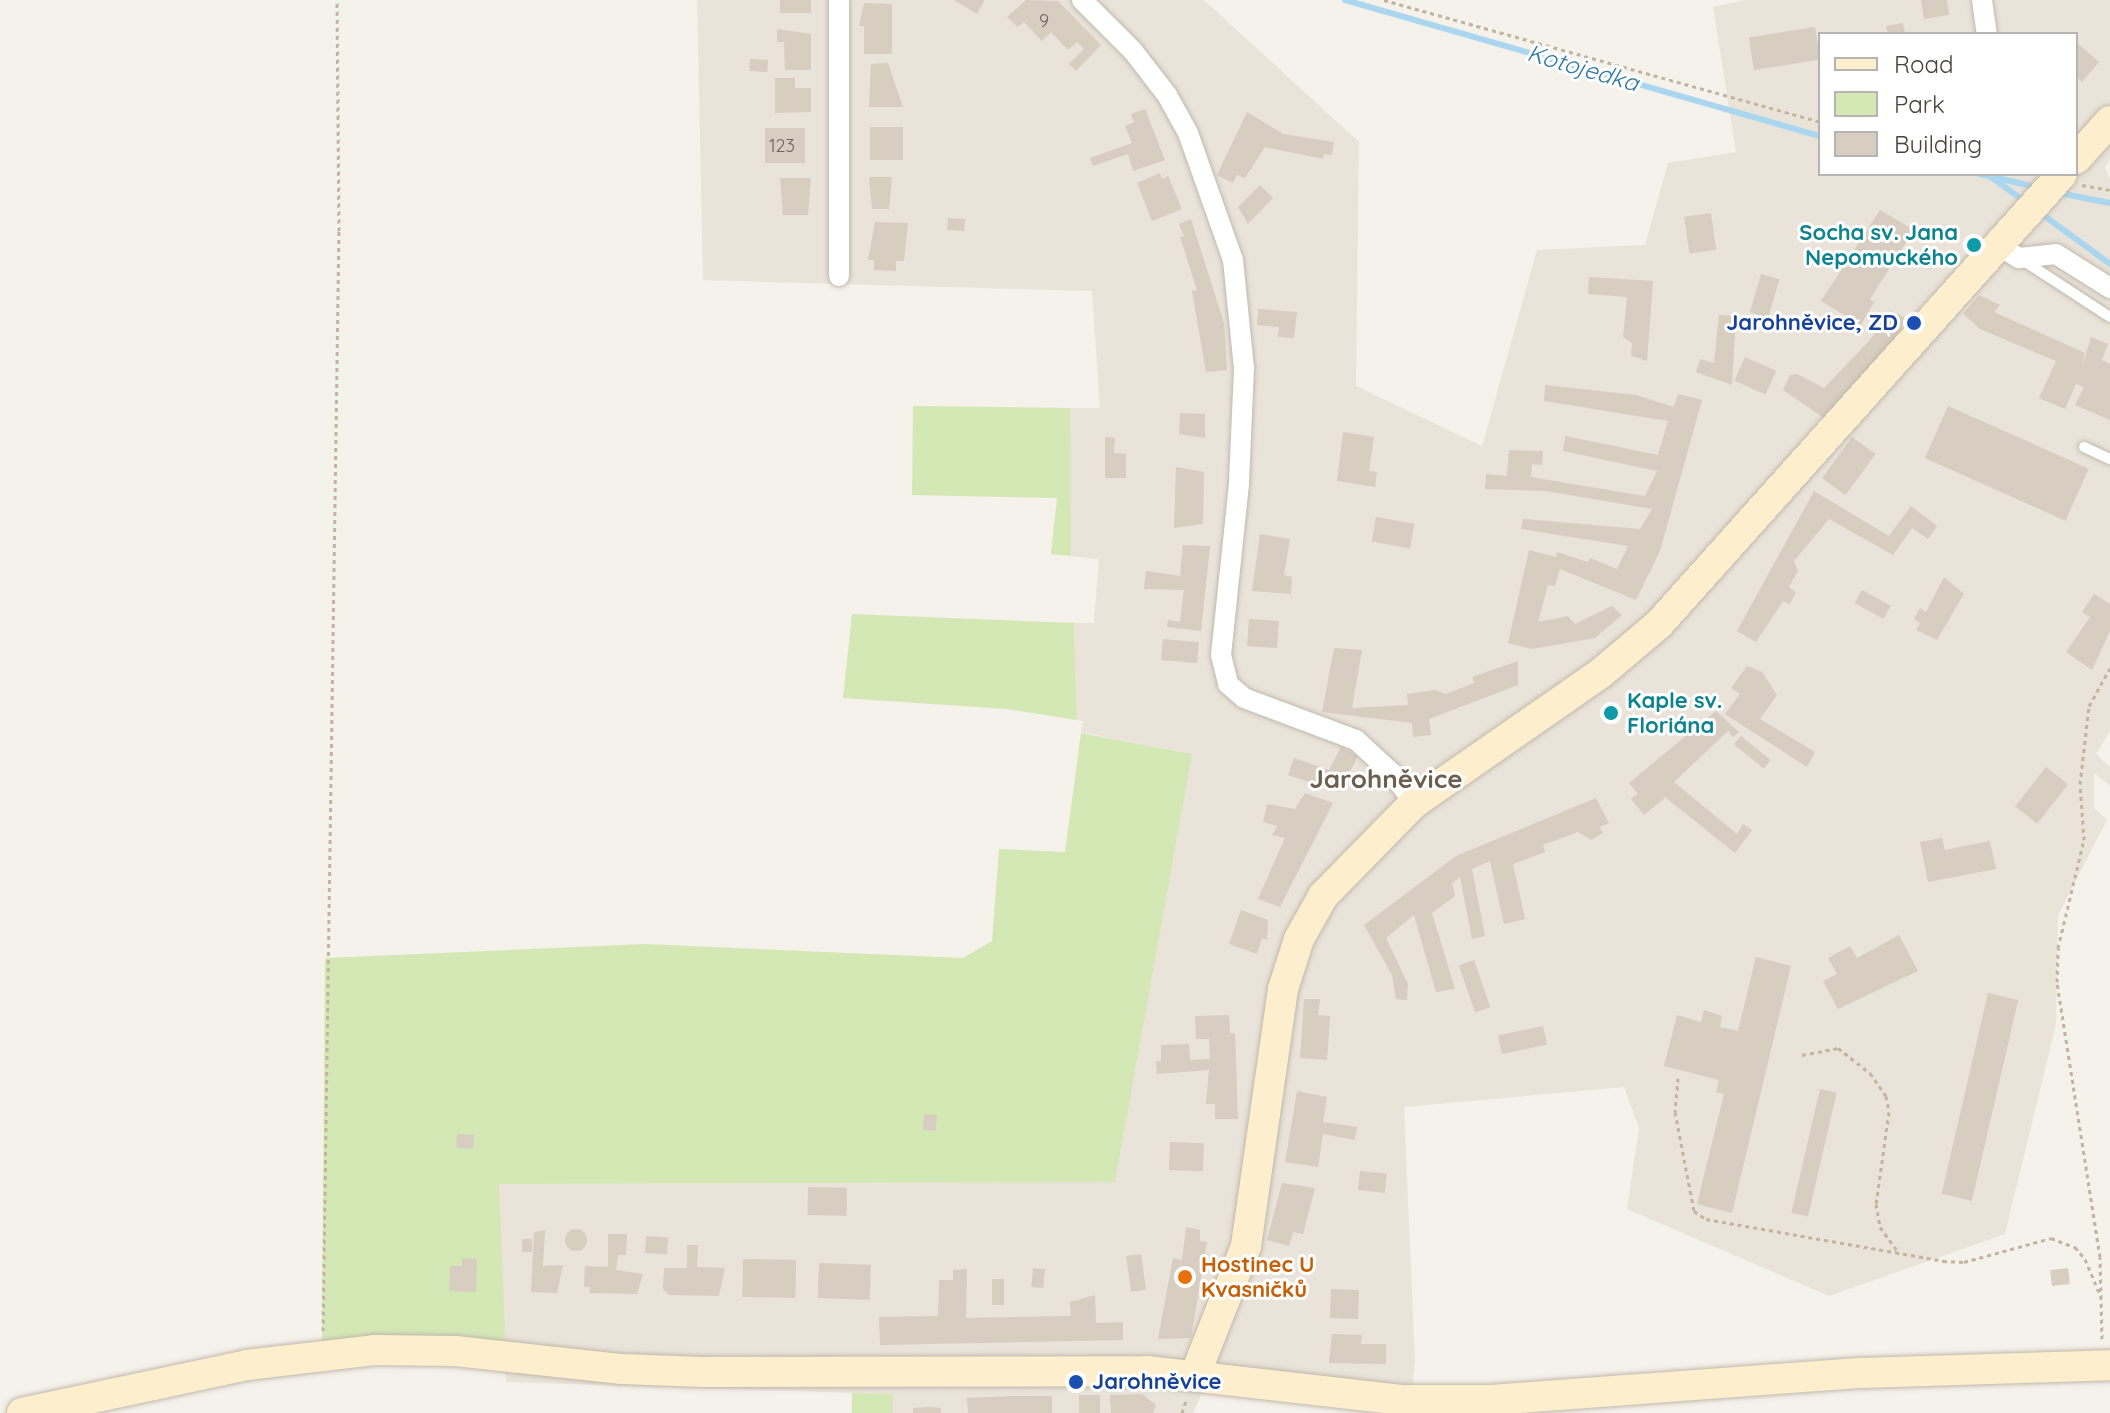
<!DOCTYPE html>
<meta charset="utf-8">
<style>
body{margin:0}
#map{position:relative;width:2110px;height:1413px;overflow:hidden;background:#f5f1eb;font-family:Quicksand,sans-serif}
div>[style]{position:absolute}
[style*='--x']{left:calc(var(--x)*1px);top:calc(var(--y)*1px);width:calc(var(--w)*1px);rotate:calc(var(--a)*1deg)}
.residential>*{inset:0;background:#e9e3d9}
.green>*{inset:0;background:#d4e8b5;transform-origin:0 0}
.stream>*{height:6px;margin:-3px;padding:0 3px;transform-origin:3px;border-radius:3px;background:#aad7ef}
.building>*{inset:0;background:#d7cdc0;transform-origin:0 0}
.round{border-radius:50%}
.path>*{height:3px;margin-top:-1.5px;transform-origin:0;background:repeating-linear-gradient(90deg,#c2b49f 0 4px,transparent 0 8px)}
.roads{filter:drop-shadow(0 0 2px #c1b9ad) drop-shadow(0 0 2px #c1b9ad)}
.lane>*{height:10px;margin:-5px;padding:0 5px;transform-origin:5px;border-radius:5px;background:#fff}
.street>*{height:20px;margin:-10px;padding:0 10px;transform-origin:10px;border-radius:10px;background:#fff}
.secondary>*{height:30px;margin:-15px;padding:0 15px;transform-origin:15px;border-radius:15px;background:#fdefcd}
.dots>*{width:22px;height:22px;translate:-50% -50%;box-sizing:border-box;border:4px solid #fff;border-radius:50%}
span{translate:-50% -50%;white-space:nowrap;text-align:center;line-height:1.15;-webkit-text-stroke:6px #fff;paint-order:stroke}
.number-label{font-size:18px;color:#6c655b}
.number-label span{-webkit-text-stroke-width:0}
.culture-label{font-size:22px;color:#0d838f;font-weight:700}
.right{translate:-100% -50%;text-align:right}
.left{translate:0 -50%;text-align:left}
.transit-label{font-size:22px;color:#164399;font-weight:700}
.food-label{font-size:22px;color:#c56008;font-weight:700}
.water-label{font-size:24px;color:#3079a4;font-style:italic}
.quarter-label{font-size:26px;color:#6c5f50;font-weight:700}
.legend{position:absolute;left:1818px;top:32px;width:260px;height:144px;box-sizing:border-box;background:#fff;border:2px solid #b6b3b0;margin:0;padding:10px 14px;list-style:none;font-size:24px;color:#494239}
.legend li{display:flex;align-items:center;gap:16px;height:40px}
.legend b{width:40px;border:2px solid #b6b3b0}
</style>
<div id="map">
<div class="residential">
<i style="clip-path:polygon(evenodd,697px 0,1204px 0,1359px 142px,1356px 386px,1482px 446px,1537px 250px,1645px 245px,1668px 163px,1736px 152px,1713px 7px,1745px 0,2110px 0,2110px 159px,2105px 168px,2110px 179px,2110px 731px,2096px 754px,2110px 767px,2110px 786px,2094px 773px,2094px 808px,2107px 820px,2058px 915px,2056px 1024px,2005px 1234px,1829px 1296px,1627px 1209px,1639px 1128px,1624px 1087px,1404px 1107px,1415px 1362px,1412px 1388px,1213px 1368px,1193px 1413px,892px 1413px,892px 1394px,506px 1382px,498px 1184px,1115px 1182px,1191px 754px,1081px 732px,1083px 721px,1077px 720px,1074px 623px,1094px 623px,1099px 559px,1071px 556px,1067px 427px,1070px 408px,1100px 408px,1092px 291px,703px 280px,697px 0,1820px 34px,2076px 34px,2076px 174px,1820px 174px,1820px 34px)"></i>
</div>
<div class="green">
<i style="clip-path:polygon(913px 406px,1070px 408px,1071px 556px,1051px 554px,1057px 498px,912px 495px)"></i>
<i style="clip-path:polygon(852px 614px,1074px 623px,1077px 720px,1006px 709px,843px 698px)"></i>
<i style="clip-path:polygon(1081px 733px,1192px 754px,1115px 1182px,499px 1184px,506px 1357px,322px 1355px,325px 958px,645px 944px,963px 958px,992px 941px,999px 849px,1065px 852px)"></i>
<i style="left:852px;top:1393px;width:41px;height:20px;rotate:1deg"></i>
</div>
<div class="stream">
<i style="--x:1345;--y:0;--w:494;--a:16"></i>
<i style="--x:1980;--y:174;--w:57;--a:13.1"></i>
<i style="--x:1991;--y:177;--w:44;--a:35.8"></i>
<i style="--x:2059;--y:193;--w:52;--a:11.1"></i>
<i style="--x:2039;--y:212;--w:88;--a:36.2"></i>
</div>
<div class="building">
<i style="left:780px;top:0;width:31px;height:13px"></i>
<i style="clip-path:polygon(954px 0,983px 0,984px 1px,977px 14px)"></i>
<i style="clip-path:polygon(1026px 0,1058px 1px,1101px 45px,1076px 71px,1069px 64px,1084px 49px,1077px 42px,1068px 50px,1051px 32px,1042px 41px,1024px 22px,1018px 27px,1007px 17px)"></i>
<i style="clip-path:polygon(1921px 0,1947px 0,1949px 15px,1924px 19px)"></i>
<i style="clip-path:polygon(864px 3px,892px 4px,892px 54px,864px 54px,864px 26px,859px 26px)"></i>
<i style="clip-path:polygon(1903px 23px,1905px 34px,1888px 34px,1886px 26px)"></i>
<i style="left:1815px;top:27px;width:33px;height:67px;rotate:81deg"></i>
<i style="clip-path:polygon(777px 29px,811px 34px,811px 70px,785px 70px,784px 42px,777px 42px)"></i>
<i style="clip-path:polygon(2076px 42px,2099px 62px,2082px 82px,2076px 77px)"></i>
<i style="left:750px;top:59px;width:18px;height:12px;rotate:3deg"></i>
<i style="clip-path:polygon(888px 63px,903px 107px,869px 107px,871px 64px)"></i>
<i style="clip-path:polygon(775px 78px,795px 78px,795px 88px,811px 88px,811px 112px,775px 113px)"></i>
<i style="clip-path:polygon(1145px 109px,1165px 160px,1133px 171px,1128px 154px,1093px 166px,1090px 158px,1132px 143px,1125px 126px,1134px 122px,1131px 114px)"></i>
<i style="clip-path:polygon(1247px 112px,1283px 134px,1334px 142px,1332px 155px,1324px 154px,1323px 159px,1265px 147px,1245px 178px,1237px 175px,1233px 183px,1217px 175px)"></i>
<i style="left:870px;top:127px;width:33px;height:33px"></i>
<i style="left:765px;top:128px;width:40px;height:35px"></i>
<i style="clip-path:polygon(1160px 173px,1162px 179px,1168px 176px,1182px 209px,1152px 221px,1137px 183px)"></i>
<i style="clip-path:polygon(869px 177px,892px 177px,889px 209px,872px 209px)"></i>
<i style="clip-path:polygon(780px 178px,811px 178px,808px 215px,783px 215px)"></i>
<i style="clip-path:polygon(1260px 185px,1273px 198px,1248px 224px,1238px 207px)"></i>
<i style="clip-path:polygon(1880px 210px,1914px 230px,1870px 299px,1874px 302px,1861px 325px,1821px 301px)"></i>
<i style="left:1711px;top:213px;width:37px;height:27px;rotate:82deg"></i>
<i style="left:948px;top:218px;width:17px;height:12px;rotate:3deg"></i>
<i style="clip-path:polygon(1191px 219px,1224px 323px,1227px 370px,1206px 372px,1192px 291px,1197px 290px,1180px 237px,1184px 236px,1179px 224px)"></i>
<i style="clip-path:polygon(875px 222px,908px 223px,904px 261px,896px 261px,896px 271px,874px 270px,874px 260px,868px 260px)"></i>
<i style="left:1761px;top:274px;width:19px;height:40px;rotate:16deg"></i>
<i style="clip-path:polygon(1589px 277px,1653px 281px,1647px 361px,1631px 356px,1632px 343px,1623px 337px,1627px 297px,1588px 294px)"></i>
<i style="clip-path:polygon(1979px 295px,2000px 305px,1994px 312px,2085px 353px,2081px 371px,2091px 337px,2108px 344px,2102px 360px,2110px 364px,2110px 420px,2075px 405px,2084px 387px,2076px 384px,2065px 409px,2039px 398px,2056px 361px,1980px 329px,1963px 314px)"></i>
<i style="clip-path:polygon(1258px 309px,1297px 312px,1294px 338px,1278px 337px,1279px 327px,1257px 325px)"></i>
<i style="clip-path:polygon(1889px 310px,1906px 318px,1898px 335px,1824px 418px,1783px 390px,1790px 375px,1797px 374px,1824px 388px,1870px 340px)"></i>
<i style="clip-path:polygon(1719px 315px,1736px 316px,1732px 385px,1696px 372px,1700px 359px,1714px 363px)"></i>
<i style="left:1745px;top:357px;width:34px;height:26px;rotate:24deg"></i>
<i style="clip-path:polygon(1545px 385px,1636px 395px,1674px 407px,1678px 394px,1702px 400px,1660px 551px,1636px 600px,1560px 569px,1555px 586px,1548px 585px,1538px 622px,1568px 616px,1575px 624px,1612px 606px,1622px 615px,1595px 638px,1532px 649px,1508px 643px,1529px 550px,1556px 557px,1557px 552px,1588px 562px,1590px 558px,1617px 569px,1628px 546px,1521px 529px,1523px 519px,1640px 529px,1652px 509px,1546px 491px,1485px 489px,1486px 474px,1507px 476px,1509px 450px,1543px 451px,1542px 465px,1532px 464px,1531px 477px,1645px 496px,1657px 471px,1563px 451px,1565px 436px,1658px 455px,1668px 421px,1544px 401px)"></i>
<i style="left:1948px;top:406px;width:154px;height:57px;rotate:24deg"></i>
<i style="clip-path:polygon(1180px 413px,1205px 414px,1205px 438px,1179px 434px)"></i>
<i style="clip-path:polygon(1343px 432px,1374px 437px,1369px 471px,1377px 472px,1375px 487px,1337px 481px)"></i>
<i style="clip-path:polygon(1105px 437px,1115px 438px,1114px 453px,1126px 454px,1126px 478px,1105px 478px)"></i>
<i style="left:1852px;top:437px;width:29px;height:51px;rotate:36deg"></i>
<i style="clip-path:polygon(1176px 467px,1204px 472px,1203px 524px,1174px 528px)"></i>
<i style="clip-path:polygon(1814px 491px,1889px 536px,1911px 506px,1937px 526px,1928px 539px,1912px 528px,1893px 555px,1829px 519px,1794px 561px,1798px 571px,1789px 587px,1796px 592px,1790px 604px,1783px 601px,1756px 642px,1737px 631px)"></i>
<i style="left:1376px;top:517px;width:39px;height:25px;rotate:10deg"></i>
<i style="clip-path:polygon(1260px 534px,1290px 539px,1284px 575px,1292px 577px,1291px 594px,1252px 591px)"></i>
<i style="clip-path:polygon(1183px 545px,1210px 546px,1201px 631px,1167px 627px,1168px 620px,1180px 622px,1184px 590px,1144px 589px,1146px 571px,1180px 576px)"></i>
<i style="clip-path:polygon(1944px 577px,1964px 594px,1937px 640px,1916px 630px,1920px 623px,1914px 619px,1920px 608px,1926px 612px)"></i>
<i style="left:1862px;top:590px;width:33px;height:15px;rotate:29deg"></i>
<i style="clip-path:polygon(2094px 594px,2110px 604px,2110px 631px,2092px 670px,2066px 652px,2090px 617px,2082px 612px)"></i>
<i style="left:1249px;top:619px;width:30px;height:27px;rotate:4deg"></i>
<i style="left:1163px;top:639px;width:36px;height:21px;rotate:5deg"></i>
<i style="clip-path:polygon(1334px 648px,1362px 650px,1352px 708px,1408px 705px,1407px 694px,1435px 690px,1446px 694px,1474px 683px,1472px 677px,1518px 661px,1518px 685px,1429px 719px,1431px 735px,1413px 737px,1412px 723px,1322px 712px)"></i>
<i style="clip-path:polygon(1747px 666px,1762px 672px,1777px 695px,1760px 719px,1815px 752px,1807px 767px,1725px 714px,1740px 694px,1731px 688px)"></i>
<i style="left:1614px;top:704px;width:13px;height:14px;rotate:61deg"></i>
<i style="clip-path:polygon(1716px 711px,1739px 732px,1733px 737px,1728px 731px,1674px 782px,1737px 834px,1743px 824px,1752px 830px,1735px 853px,1660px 793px,1665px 798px,1644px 815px,1631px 799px,1638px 794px,1629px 783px)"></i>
<i style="left:1741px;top:736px;width:38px;height:11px;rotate:39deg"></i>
<i style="clip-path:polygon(1341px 747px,1358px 756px,1339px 792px,1288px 775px,1294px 758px,1329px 770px)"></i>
<i style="left:2046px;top:767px;width:28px;height:50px;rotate:38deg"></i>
<i style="clip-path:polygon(1305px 793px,1333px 803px,1280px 907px,1258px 899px,1285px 838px,1272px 835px,1277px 826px,1263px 822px,1267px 804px,1295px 809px)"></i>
<i style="clip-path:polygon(1596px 798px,1609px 823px,1600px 827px,1603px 833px,1591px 840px,1578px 832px,1543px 845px,1545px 852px,1513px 864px,1525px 919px,1504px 924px,1490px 861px,1472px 869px,1485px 936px,1472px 939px,1460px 877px,1452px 883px,1455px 896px,1432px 913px,1455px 989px,1436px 992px,1414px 915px,1386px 938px,1408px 984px,1407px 1000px,1396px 999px,1392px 975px,1364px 925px,1456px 856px)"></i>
<i style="clip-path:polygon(1942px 838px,1945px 850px,1990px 841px,1996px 869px,1928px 882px,1920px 842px)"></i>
<i style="clip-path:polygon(1241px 910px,1268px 920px,1267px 940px,1262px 938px,1257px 954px,1229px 944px)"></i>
<i style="clip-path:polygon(1899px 935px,1918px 971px,1838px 1009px,1823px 981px,1837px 974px,1828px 958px,1850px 946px,1857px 958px)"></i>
<i style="clip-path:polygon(1756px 957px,1791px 966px,1732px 1213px,1697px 1204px,1724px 1094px,1716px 1092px,1719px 1080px,1664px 1066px,1677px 1015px,1701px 1022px,1704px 1010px,1722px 1016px,1720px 1027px,1738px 1031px)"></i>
<i style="left:1474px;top:960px;width:50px;height:16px;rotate:71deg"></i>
<i style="left:1988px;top:993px;width:31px;height:206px;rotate:13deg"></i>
<i style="clip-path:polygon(1304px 999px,1320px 999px,1318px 1015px,1330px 1016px,1327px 1060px,1300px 1058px)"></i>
<i style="clip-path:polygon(1229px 1015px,1230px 1033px,1235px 1033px,1238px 1119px,1215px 1119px,1215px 1104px,1206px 1104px,1209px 1070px,1157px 1074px,1156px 1061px,1161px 1061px,1161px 1045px,1189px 1044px,1190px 1060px,1210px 1059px,1209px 1039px,1196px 1039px,1195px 1016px)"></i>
<i style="left:1543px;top:1026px;width:19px;height:46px;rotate:78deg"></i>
<i style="left:1820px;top:1089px;width:17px;height:127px;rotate:13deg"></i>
<i style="clip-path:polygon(1297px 1091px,1327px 1097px,1323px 1122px,1357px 1127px,1355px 1140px,1323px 1134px,1318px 1167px,1285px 1162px)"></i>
<i style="left:924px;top:1114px;width:13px;height:16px;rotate:4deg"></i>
<i style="left:457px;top:1134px;width:17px;height:14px;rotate:3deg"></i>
<i style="left:1170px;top:1142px;width:34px;height:28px;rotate:2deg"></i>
<i style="left:1360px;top:1171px;width:27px;height:19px;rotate:6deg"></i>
<i style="clip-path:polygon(1282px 1183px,1315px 1188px,1303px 1234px,1293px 1232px,1289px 1246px,1267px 1240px)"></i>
<i style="left:808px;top:1187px;width:39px;height:28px;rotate:1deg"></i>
<i style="clip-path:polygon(1186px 1227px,1200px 1230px,1200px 1241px,1207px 1242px,1191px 1338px,1158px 1339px,1173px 1258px,1182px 1260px)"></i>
<i class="round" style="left:565px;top:1229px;width:22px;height:22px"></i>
<i style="clip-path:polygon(545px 1230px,543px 1266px,563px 1265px,557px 1293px,531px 1292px,534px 1232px)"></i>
<i style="clip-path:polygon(608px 1234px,627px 1234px,626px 1255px,618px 1255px,616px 1270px,643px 1274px,637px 1294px,589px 1293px,590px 1287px,584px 1287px,585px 1266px,608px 1267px)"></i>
<i style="left:646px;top:1236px;width:22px;height:17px;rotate:3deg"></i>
<i style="left:522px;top:1239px;width:10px;height:13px"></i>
<i style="clip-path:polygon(687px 1245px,698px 1245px,697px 1267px,725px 1268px,719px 1296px,669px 1295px,663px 1289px,664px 1268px,687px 1268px)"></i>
<i style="left:1141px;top:1254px;width:36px;height:15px;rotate:82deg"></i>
<i style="clip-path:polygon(462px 1258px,477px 1259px,476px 1292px,449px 1291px,450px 1266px,462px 1266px)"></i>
<i style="left:743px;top:1259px;width:53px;height:38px;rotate:1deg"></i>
<i style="left:819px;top:1263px;width:52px;height:35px;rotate:2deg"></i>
<i style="left:1033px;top:1268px;width:12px;height:19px;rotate:5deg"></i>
<i style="left:2068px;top:1268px;width:16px;height:18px;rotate:83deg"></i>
<i style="clip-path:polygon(967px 1269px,966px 1318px,1071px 1316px,1070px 1302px,1095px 1295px,1096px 1323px,1123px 1322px,1123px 1340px,880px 1345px,879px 1317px,938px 1316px,939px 1280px,953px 1280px,953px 1270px)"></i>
<i style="left:992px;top:1279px;width:12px;height:26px"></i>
<i style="left:1331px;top:1289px;width:28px;height:29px;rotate:2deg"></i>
<i style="clip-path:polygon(1332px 1334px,1362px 1335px,1361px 1344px,1386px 1344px,1386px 1364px,1329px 1363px)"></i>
<i style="clip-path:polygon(1142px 1394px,1156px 1405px,1153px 1413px,1111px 1413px,1110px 1395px)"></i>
<i style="left:1100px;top:1395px;width:18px;height:21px;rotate:90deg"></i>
<i style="clip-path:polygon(1012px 1396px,1052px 1396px,1052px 1413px,968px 1413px,967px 1398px)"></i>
<i style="clip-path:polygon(929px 1407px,941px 1408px,941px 1413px,913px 1413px,913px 1408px)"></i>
</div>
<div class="path">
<i style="--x:1384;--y:0;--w:453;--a:15.6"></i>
<i style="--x:2082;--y:185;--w:28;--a:10"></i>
<i style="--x:1802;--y:1055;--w:37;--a:-11"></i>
<i style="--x:1838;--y:1048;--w:41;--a:38"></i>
<i style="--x:1870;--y:1073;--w:28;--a:55"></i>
<i style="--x:1886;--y:1096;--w:16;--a:79"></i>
<i style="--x:1889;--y:1112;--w:93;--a:98"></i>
<i style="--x:1876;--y:1204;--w:23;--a:80"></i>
<i style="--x:1880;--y:1227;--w:32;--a:54"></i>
<i style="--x:1678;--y:1078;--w:34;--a:95"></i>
<i style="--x:1675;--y:1112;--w:101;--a:79.1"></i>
<i style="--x:1694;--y:1211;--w:14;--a:34"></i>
<i style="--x:1706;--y:1219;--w:241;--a:10"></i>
<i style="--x:1943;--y:1261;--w:21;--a:3"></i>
<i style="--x:1964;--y:1262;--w:90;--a:-15.4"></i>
<i style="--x:2051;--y:1238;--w:26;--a:21"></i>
<i style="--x:2075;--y:1247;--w:16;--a:50"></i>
<i style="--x:2085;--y:1259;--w:41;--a:67.2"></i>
<i style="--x:323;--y:1331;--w:1100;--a:-89.17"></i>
<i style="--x:339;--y:231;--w:231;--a:-90.5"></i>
<i style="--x:2102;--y:1339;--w:82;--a:-91.4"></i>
<i style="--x:2100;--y:1257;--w:278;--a:-98.9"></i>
<i style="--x:2057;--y:982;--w:34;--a:-88"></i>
<i style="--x:2058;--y:948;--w:111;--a:-76.5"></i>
<i style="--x:2084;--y:840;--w:56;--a:-94.1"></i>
<i style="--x:2080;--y:784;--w:79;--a:-83.4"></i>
<i style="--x:2089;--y:706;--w:43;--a:-61.1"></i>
<i style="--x:1182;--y:1413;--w:13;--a:-72"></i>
</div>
<div class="roads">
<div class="lane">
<i style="--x:2021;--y:259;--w:106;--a:33.1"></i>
<i style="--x:2084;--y:447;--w:29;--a:25"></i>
</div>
<div class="street">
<i style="--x:839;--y:0;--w:276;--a:90"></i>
<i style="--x:1082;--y:0;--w:72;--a:45"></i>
<i style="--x:1133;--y:51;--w:56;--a:52.3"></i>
<i style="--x:1167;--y:95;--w:43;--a:61.1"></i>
<i style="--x:1188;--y:133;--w:135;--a:70.5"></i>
<i style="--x:1233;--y:260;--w:109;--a:84.2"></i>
<i style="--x:1244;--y:368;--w:116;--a:92.5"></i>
<i style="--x:1239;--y:484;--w:172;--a:96"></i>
<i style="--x:1221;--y:655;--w:30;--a:76"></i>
<i style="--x:1228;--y:684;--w:21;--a:41"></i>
<i style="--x:1244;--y:698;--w:120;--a:20.6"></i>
<i style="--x:1356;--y:740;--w:50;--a:42.6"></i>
<i style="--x:1393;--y:774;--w:36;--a:54"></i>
<i style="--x:1982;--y:0;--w:34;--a:82"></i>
<i style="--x:1998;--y:245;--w:25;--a:32"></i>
<i style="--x:2019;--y:258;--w:37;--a:-6"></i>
<i style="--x:2056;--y:254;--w:64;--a:32.2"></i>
</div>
<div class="secondary">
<i style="--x:2076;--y:159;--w:51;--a:-48.2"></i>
<i style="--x:1195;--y:1375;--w:139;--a:-68.4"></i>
<i style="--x:1246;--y:1246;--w:260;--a:-81.8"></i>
<i style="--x:1283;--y:989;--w:52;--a:-72.3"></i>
<i style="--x:1299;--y:939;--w:49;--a:-60.8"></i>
<i style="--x:1323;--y:896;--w:130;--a:-45.6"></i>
<i style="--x:1414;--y:803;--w:228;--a:-34.8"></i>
<i style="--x:1601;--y:673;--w:76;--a:-40.2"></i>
<i style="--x:1659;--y:624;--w:604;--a:-48.15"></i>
<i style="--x:22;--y:1413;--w:230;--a:-12"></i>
<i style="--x:247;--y:1365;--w:128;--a:-6.7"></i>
<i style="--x:374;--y:1350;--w:81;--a:0.7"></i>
<i style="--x:455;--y:1351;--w:168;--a:6.2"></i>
<i style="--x:622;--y:1369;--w:80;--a:2.1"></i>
<i style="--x:702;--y:1372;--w:445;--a:-0.1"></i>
<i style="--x:1147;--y:1371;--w:258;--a:6.5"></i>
<i style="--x:1403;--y:1400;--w:88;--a:0"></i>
<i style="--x:1491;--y:1400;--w:372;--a:-4.2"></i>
<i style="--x:1862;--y:1373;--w:248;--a:-1.8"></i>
</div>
</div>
<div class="dots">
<i style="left:1974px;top:245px;background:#0f9aa8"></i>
<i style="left:1914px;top:323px;background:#1a4fb4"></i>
<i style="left:1611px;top:713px;background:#0f9aa8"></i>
<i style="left:1185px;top:1277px;background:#e8710a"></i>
<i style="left:1076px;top:1382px;background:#1a4fb4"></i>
</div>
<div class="number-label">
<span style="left:1044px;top:21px">9</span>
<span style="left:782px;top:146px">123</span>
</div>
<div class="culture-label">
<span class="right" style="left:1958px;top:245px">Socha sv. Jana<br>Nepomuckého</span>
<span class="left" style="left:1627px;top:713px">Kaple sv.<br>Floriána</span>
</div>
<div class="transit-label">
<span class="right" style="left:1898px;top:323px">Jarohněvice, ZD</span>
<span class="left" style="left:1092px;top:1382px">Jarohněvice</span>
</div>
<div class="food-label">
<span class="left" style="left:1201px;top:1277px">Hostinec U<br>Kvasničků</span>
</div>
<div class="water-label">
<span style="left:1583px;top:68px;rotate:16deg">Kotojedka</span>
</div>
<div class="quarter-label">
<span style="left:1386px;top:779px">Jarohněvice</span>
</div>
<ul class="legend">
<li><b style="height:10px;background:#fdefcd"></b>Road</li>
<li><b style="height:22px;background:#d4e8b5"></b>Park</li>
<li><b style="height:22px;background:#d7cdc0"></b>Building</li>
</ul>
</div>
